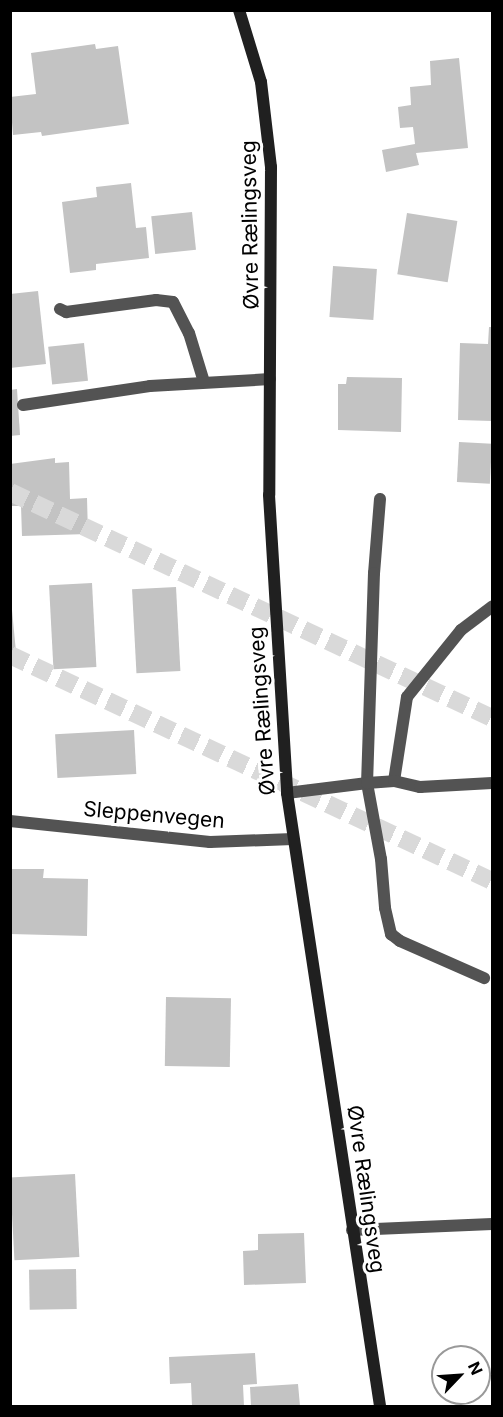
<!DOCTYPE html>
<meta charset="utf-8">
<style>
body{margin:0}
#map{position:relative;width:503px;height:1417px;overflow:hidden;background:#fff;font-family:Inter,sans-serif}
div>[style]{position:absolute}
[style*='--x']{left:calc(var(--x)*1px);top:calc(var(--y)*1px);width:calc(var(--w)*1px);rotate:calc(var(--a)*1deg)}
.building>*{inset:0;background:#c3c3c3;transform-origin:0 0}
.highway-tunnel>*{height:18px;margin-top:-9px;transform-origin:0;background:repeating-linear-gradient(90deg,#d9d9d9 0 18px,transparent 0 27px)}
.lane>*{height:12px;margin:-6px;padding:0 6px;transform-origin:6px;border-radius:6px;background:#535353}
.street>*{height:12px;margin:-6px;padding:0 6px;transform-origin:6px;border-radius:6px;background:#535353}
.secondary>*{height:12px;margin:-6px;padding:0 6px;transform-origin:6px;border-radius:6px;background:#202020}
span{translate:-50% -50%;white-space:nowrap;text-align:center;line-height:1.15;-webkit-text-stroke:6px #fff;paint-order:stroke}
.street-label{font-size:21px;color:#000}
.frame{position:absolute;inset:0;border:12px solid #000;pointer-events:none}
.north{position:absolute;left:431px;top:1345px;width:60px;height:60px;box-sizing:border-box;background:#fff;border:2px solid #999;border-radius:50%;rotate:65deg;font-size:16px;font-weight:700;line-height:24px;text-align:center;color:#000}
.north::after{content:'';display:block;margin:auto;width:21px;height:27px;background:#000;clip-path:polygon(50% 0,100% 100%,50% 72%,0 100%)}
</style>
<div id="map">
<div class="building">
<i style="clip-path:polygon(95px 44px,96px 49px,118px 46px,129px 124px,42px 136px,41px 132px,13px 135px,10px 97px,36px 94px,31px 53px)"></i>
<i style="clip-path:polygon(459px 58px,468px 148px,416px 153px,419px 165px,386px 172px,382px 150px,415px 144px,413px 127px,400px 128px,398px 107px,411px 105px,410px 87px,431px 85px,430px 61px)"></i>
<i style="clip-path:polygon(131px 183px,136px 228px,146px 227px,149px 258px,96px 264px,96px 270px,70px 273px,62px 202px,97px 197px,96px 187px)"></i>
<i style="left:192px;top:212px;width:38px;height:41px;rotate:84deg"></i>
<i style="left:407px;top:213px;width:51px;height:62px;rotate:9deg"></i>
<i style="left:333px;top:266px;width:44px;height:51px;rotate:4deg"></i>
<i style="clip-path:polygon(38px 291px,46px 364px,10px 368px,10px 294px)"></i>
<i style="clip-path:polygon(489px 327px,492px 327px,492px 421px,458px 420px,460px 343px,488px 344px)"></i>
<i style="left:84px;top:343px;width:38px;height:36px;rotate:84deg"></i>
<i style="clip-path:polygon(347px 377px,402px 378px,401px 432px,338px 430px,338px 384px,346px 384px)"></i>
<i style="clip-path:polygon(17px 389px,20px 435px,10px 436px,10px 390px)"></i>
<i style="left:459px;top:442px;width:33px;height:40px;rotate:3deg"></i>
<i style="clip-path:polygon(55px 458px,55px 463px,69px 462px,70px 499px,87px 498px,88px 534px,22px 536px,21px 506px,10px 506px,10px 464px)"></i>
<i style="left:92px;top:583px;width:84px;height:43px;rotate:87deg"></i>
<i style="left:176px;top:587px;width:84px;height:44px;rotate:87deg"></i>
<i style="clip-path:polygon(10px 589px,16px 652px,10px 653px)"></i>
<i style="left:134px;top:730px;width:44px;height:79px;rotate:87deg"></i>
<i style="clip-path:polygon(10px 869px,44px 869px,43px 878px,88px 879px,87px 936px,10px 934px)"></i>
<i style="left:166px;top:997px;width:65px;height:69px;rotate:1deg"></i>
<i style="left:75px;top:1174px;width:83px;height:65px;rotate:87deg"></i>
<i style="clip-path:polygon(304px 1233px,306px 1283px,244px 1285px,243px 1251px,258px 1250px,258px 1234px)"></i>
<i style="left:76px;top:1269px;width:40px;height:47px;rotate:89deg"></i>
<i style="clip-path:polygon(255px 1353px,257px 1384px,243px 1385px,244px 1406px,192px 1406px,191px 1383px,170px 1384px,169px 1357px)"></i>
<i style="clip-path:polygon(298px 1384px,300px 1406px,251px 1406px,250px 1387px)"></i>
</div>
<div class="highway-tunnel">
<i style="--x:10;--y:492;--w:532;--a:25.12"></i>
<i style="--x:10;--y:655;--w:532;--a:25.12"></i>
</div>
<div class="lane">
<i style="--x:60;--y:309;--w:7;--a:27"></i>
<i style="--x:66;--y:312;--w:91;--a:-7.6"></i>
<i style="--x:156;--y:300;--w:17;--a:7"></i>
<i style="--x:173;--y:302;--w:35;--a:63"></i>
<i style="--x:189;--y:333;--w:51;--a:73"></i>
<i style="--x:23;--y:405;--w:128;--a:-8.5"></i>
<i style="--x:150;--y:386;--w:120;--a:-3.3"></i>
<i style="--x:380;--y:499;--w:74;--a:94.6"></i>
<i style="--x:374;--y:573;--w:210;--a:91.9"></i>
<i style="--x:367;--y:783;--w:77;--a:79.6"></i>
<i style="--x:381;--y:859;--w:49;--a:85.3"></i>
<i style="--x:385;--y:908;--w:27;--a:77"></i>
<i style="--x:391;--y:934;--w:11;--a:38"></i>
<i style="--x:400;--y:941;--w:92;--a:23.8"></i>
<i style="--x:394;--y:781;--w:85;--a:-81.2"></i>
<i style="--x:407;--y:697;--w:86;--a:-51.1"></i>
<i style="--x:461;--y:630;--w:39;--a:-37"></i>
<i style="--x:287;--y:793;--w:81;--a:-7.1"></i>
<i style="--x:367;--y:783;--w:27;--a:-4"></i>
<i style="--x:394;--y:781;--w:27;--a:13"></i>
<i style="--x:420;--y:787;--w:72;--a:-3.2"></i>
</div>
<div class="street">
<i style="--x:10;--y:821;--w:201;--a:6"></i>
<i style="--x:210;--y:842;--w:83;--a:-2.1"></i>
<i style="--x:352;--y:1230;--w:140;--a:-2.5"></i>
</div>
<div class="secondary">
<i style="--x:239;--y:10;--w:75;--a:73"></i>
<i style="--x:261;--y:82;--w:86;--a:83.3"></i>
<i style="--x:271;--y:167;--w:328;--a:90.3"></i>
<i style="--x:269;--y:495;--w:299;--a:86.5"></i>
<i style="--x:287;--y:793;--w:620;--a:81.37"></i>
</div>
<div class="street-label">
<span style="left:250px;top:225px;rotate:-91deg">Øvre Rælingsveg</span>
<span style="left:262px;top:711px;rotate:-94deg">Øvre Rælingsveg</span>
<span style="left:154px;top:815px;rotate:5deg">Sleppenvegen</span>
<span style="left:366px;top:1189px;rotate:82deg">Øvre Rælingsveg</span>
</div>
<div class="frame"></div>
<div class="north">N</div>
</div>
